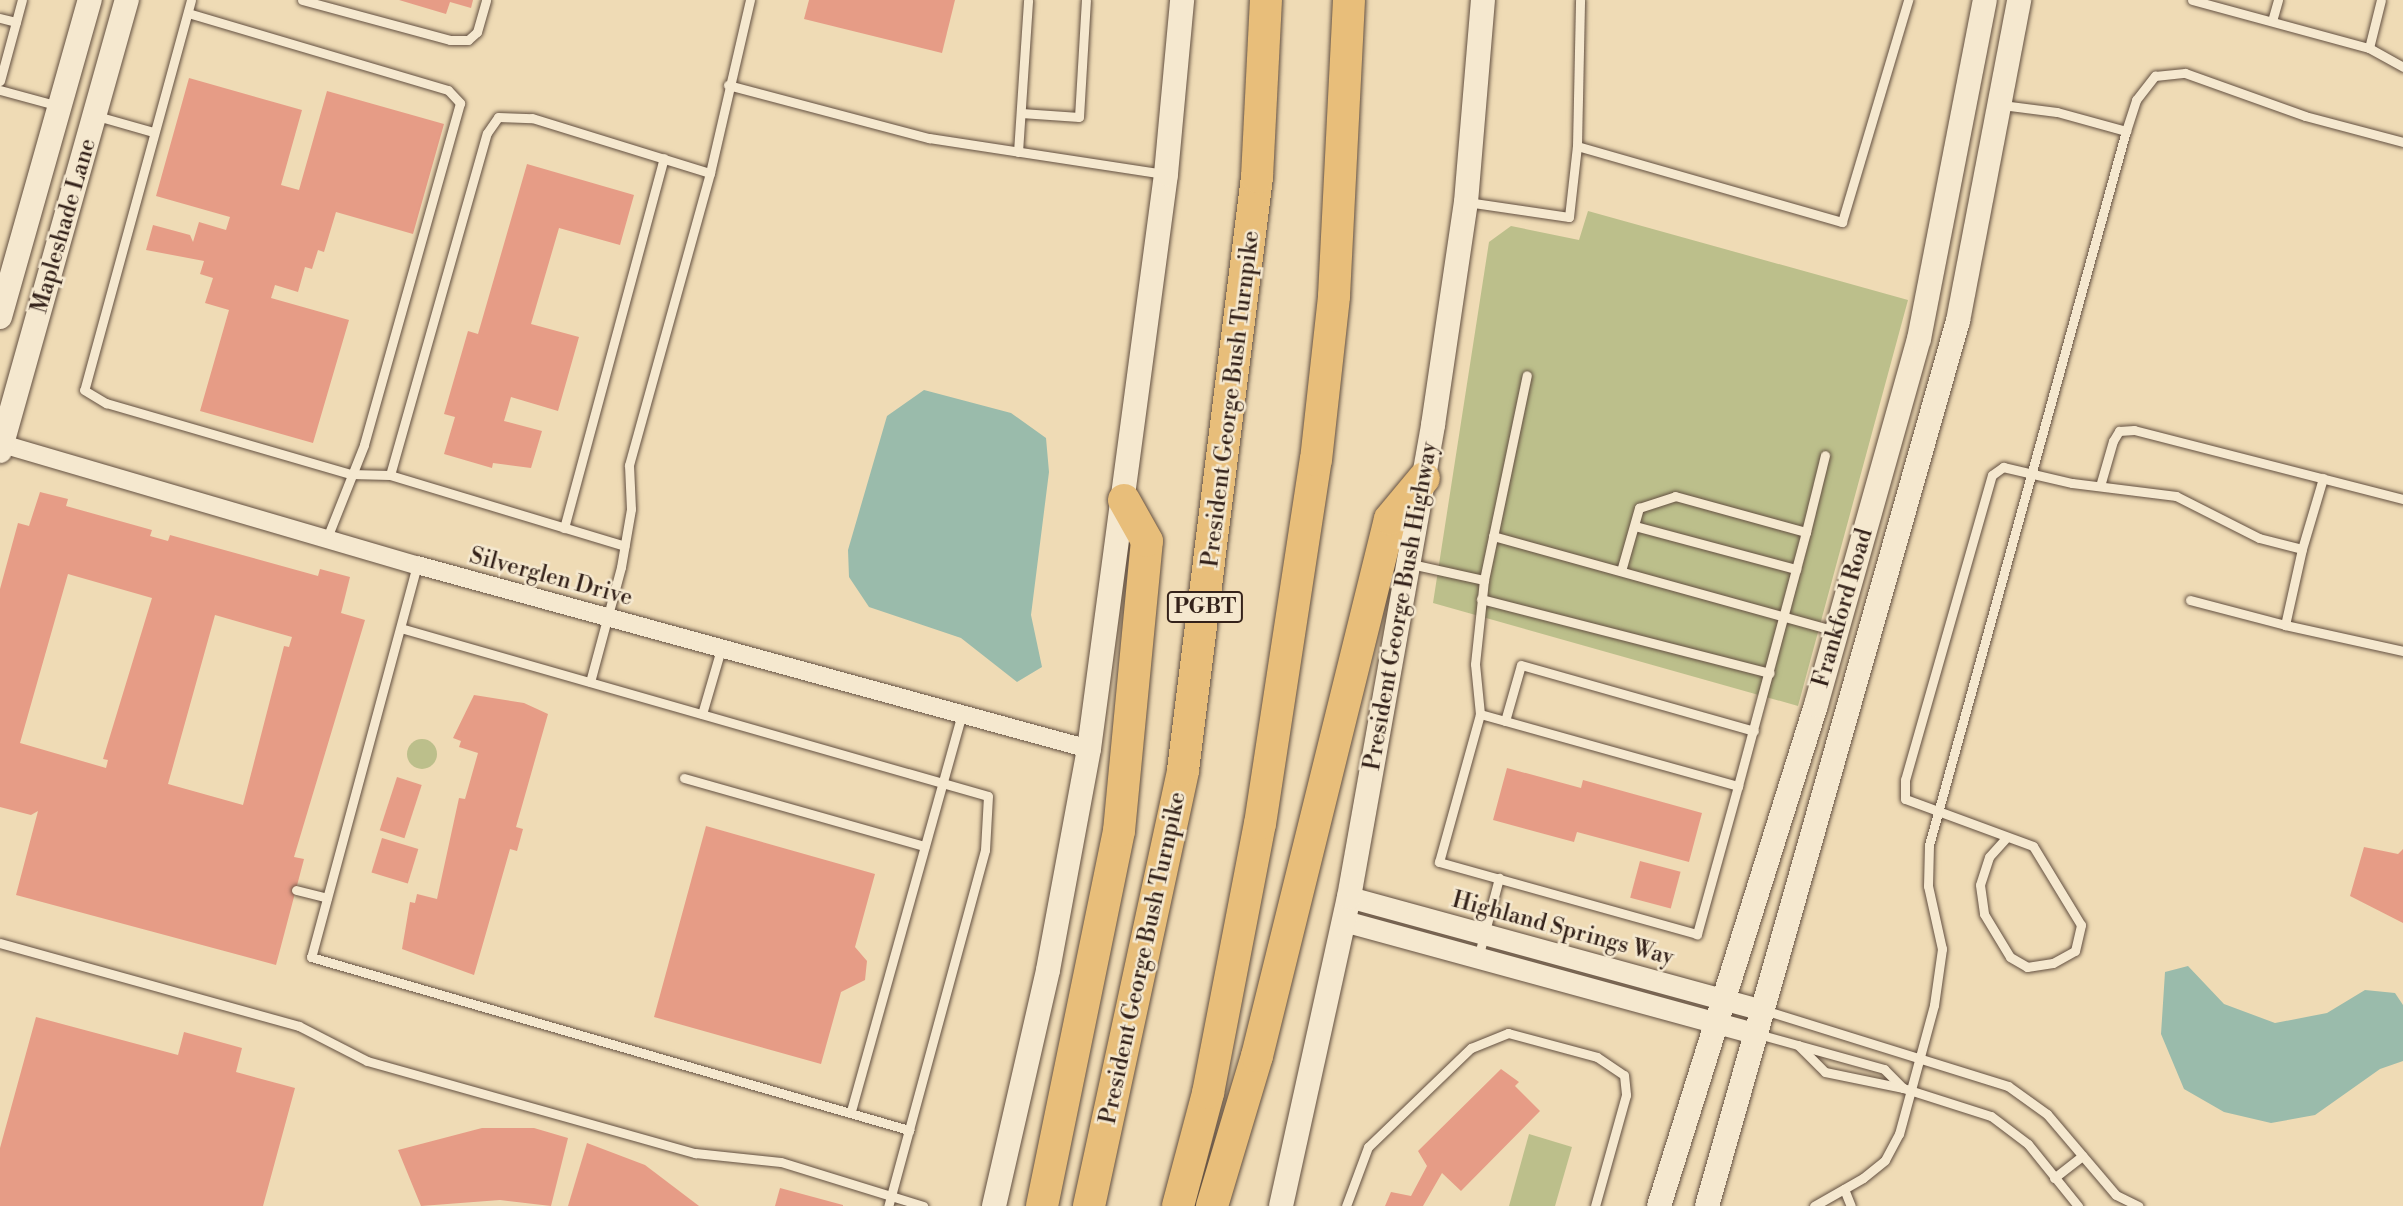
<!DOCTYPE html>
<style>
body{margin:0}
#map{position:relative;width:2403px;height:1206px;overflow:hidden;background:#efdbb5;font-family:"Libre Bodoni",serif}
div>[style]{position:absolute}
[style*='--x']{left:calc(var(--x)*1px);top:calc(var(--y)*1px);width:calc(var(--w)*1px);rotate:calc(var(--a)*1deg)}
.green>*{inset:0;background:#bcbf8b}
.round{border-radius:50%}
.water>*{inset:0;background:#9abbab}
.building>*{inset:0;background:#e69c86;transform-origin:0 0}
.roads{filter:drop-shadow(0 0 2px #635041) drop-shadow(0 0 2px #635041)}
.service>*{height:9px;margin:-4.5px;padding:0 4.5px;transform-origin:4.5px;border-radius:4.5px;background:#f5e8cf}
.minor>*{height:18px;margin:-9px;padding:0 9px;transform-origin:9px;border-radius:9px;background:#f5e8cf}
.tertiary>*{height:21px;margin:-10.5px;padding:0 10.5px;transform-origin:10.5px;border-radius:10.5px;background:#f5e8cf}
.secondary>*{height:24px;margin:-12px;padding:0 12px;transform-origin:12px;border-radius:12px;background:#f5e8cf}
.motorway>*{height:32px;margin:-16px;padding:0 16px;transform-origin:16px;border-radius:16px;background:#e8be7a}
span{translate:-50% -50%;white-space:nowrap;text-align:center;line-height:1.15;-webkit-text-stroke:5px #f5e8cf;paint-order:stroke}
.shield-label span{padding:2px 5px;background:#f5e8cf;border:2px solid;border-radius:5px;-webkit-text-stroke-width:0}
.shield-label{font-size:21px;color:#34221a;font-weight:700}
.street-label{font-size:23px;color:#34221a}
</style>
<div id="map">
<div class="green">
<i style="clip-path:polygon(1588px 211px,1908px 300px,1798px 706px,1433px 603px,1489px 242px,1511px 226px,1579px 240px)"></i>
<i class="round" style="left:407px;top:739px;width:30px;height:30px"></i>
<i style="clip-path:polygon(1529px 1134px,1572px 1147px,1555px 1206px,1509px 1206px)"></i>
</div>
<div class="water">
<i style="clip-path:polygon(924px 390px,1011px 413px,1046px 438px,1049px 472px,1031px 615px,1042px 667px,1017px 682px,961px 638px,869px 607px,849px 577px,848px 550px,887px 416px)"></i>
<i style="clip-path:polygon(2188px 966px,2224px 1004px,2275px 1023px,2327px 1013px,2365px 990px,2395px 993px,2403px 1005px,2403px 1061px,2380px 1069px,2315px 1115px,2271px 1123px,2224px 1112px,2184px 1089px,2161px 1034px,2165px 972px)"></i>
</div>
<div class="building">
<i style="clip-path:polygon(399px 0,473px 0,471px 8px,450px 2px,446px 14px)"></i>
<i style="clip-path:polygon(809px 0,955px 0,942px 53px,804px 19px)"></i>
<i style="clip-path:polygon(189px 78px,302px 110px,281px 185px,299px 190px,327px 91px,444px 124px,413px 234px,336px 212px,324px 252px,318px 250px,312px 269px,305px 267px,298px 292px,275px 285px,271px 298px,349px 320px,313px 443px,200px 411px,229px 310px,205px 303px,213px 278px,200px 274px,204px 261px,146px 250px,153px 225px,190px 235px,193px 242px,199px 222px,226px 230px,230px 217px,156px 196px)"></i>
<i style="clip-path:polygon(527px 164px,634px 195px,620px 245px,559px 228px,531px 324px,579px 337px,558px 411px,511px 397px,504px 421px,542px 431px,531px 468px,493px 463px,492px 468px,444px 454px,455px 417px,444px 414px,468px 331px,478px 334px)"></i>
<i style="clip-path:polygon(evenodd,40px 492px,68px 499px,66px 506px,152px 530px,150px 536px,168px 541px,170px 535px,318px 576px,320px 569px,350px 577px,341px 613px,365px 620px,294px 857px,304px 859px,276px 965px,16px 895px,38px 811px,31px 815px,0 807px,0 589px,18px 523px,29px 526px,40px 492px,68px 574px,152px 598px,103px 759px,108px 760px,106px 768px,20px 743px,68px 574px,40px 492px,215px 615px,292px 637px,289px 647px,284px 646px,243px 805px,168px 784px,215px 615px)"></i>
<i style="clip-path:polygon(474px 695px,524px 703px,548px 714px,516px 827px,523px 829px,517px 851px,510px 849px,474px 975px,402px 949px,410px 902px,415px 903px,417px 894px,437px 899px,459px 798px,465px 799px,478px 753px,459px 747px,461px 741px,453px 738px)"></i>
<i style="clip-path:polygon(1507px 768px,1581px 788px,1583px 780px,1702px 813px,1689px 862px,1577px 832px,1574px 842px,1493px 820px)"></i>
<i style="left:397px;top:777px;width:26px;height:56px;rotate:18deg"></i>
<i style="clip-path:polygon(706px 826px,875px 874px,855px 947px,867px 961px,865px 980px,841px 992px,821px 1064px,654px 1017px)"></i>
<i style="left:382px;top:838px;width:38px;height:36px;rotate:17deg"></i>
<i style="clip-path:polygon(2364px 847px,2398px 854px,2403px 849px,2403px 923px,2350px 896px)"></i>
<i style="left:1640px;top:861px;width:42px;height:38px;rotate:15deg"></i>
<i style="clip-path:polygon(36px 1017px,178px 1055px,184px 1032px,242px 1048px,236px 1072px,295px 1088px,263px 1206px,0 1206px,0 1148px)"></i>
<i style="clip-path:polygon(1501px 1069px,1519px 1082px,1515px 1086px,1540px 1111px,1461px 1191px,1442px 1173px,1423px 1206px,1385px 1206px,1391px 1192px,1411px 1196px,1427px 1166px,1418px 1151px)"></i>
<i style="clip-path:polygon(482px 1128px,534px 1128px,568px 1138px,551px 1206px,500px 1200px,421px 1206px,398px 1150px)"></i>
<i style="clip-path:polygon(587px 1143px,645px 1165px,699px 1206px,568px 1206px)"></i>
<i style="clip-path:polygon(780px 1188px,843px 1205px,843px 1206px,775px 1206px)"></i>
</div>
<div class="roads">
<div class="service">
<i style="--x:191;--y:0;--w:404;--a:105.3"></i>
<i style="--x:84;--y:390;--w:26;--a:31"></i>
<i style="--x:106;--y:403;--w:254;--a:16.2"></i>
<i style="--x:350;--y:474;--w:40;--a:1.4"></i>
<i style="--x:390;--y:475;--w:245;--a:16.8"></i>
<i style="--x:302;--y:0;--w:153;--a:15.1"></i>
<i style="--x:450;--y:40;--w:18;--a:0"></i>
<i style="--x:468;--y:40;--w:12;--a:-42"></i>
<i style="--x:477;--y:32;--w:33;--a:-74"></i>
<i style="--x:2192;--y:0;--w:183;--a:15.2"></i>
<i style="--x:2369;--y:48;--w:39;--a:29"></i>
<i style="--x:188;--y:13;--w:271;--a:16.5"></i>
<i style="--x:448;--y:90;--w:18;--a:47"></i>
<i style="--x:460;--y:103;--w:355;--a:105.7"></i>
<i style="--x:364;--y:445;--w:100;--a:111.7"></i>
<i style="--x:0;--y:18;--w:16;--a:14"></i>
<i style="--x:16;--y:22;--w:61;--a:105.2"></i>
<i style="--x:2272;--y:21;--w:22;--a:-74"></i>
<i style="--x:16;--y:22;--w:23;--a:-75"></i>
<i style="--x:2369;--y:48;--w:49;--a:-76"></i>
<i style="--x:728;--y:85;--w:208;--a:14.8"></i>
<i style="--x:929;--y:138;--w:238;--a:8.7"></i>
<i style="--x:0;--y:90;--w:61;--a:15.2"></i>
<i style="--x:2002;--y:105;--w:55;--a:7.3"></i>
<i style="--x:2057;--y:112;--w:72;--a:15.4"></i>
<i style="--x:2126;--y:131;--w:33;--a:-72"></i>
<i style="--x:2136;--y:100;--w:31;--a:-52"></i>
<i style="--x:2155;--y:76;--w:30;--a:-6"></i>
<i style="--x:2185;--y:73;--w:127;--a:19.7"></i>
<i style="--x:2305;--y:116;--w:101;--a:14.9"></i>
<i style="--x:1021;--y:113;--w:58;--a:3.9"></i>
<i style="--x:1079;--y:117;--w:117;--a:-86.6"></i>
<i style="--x:97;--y:116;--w:58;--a:15.9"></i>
<i style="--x:1577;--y:146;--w:276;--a:16"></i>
<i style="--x:1842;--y:222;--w:232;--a:-73.4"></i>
<i style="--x:1018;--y:152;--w:152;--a:-86.2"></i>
<i style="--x:1467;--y:202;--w:103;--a:8.4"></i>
<i style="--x:1569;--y:217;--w:71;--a:-83.6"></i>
<i style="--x:1577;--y:146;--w:146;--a:-88.8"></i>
<i style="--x:390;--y:475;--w:355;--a:-74.2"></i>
<i style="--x:487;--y:133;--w:19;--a:-55"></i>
<i style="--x:498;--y:117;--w:34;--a:2"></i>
<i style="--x:532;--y:118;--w:186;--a:17.2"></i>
<i style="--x:2100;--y:486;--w:47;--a:-73.9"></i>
<i style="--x:2113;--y:441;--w:12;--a:-59"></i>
<i style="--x:2119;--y:431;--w:15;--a:-4"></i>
<i style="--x:2134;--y:430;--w:278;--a:14.4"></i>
<i style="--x:1635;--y:526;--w:167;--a:15"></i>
<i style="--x:564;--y:528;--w:383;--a:-74.9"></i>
<i style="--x:1806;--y:532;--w:79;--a:-76.1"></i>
<i style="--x:1493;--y:536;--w:356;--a:15.5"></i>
<i style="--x:2302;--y:549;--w:74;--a:-73.5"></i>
<i style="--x:1411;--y:564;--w:75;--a:12.4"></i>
<i style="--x:1484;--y:580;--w:209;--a:-78.2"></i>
<i style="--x:417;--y:565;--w:406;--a:105.1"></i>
<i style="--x:311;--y:957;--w:623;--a:16.14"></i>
<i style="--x:1621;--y:571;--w:66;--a:-74.1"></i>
<i style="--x:1639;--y:508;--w:38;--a:-18"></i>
<i style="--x:1675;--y:496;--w:136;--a:15.4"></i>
<i style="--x:1806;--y:532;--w:263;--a:105"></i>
<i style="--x:1481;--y:599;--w:298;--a:14.4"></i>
<i style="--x:2190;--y:600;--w:98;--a:14.7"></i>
<i style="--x:404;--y:629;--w:607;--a:15.96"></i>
<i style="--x:988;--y:796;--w:54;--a:93.2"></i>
<i style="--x:985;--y:850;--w:369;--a:105.2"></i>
<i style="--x:590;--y:682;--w:119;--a:-74.9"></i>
<i style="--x:621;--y:567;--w:59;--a:-80.2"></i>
<i style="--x:631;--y:509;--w:44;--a:-92.6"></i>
<i style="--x:629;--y:465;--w:303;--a:-74.5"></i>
<i style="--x:710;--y:173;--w:178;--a:-77"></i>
<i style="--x:702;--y:714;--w:68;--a:-73.7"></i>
<i style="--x:1480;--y:714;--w:268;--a:15.6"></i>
<i style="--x:1738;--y:786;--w:154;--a:105.5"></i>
<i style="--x:1697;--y:934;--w:268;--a:-164.4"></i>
<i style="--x:1439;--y:862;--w:154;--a:-74.5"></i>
<i style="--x:1480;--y:714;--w:50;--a:-95.7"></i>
<i style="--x:1475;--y:664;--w:84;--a:-83.9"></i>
<i style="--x:1505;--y:721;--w:58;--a:-74.1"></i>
<i style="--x:1521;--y:665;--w:242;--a:15.8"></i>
<i style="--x:684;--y:778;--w:250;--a:15.8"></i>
<i style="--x:2006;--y:838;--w:25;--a:132"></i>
<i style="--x:1989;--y:857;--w:29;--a:108"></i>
<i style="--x:1980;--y:885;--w:29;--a:82"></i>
<i style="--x:1984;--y:914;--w:50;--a:58.8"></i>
<i style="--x:2010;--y:957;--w:20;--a:30"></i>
<i style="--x:2027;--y:967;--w:26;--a:-9"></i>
<i style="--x:2053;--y:963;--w:25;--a:-29"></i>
<i style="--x:2075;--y:951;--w:27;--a:-77"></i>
<i style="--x:2081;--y:925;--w:92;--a:-121.3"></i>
<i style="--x:2033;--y:846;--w:136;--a:-159.8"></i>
<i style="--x:1905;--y:799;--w:19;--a:-90"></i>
<i style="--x:1905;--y:780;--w:317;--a:-74.1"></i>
<i style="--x:1992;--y:475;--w:14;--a:-36"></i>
<i style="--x:2003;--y:467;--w:71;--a:13.1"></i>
<i style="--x:2072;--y:483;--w:105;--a:7.1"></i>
<i style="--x:2176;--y:496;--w:93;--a:26.8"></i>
<i style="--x:2259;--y:538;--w:44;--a:14.3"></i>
<i style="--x:2302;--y:549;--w:78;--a:102.6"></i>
<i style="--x:2285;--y:625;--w:121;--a:12.4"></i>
<i style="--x:296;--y:890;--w:32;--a:14"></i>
<i style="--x:0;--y:943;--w:310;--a:15.5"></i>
<i style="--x:299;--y:1026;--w:76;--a:27.2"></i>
<i style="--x:367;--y:1061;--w:341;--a:15.7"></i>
<i style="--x:695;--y:1153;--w:86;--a:6"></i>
<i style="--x:781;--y:1162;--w:149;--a:17.2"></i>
<i style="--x:1478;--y:958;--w:83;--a:-75.3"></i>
<i style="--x:1764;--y:1010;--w:256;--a:17.3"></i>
<i style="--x:2008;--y:1086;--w:48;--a:35.7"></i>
<i style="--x:2047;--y:1114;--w:106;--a:49.6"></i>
<i style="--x:2116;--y:1195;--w:25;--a:26"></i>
<i style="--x:1758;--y:1034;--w:131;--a:15.5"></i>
<i style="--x:1884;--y:1069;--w:27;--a:45"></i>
<i style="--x:1798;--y:1045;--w:38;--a:45"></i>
<i style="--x:1825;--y:1072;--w:80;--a:11.6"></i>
<i style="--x:1903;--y:1088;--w:92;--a:17.7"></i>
<i style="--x:1991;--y:1116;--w:46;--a:37.1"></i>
<i style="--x:2028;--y:1144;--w:80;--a:51.1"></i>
<i style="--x:851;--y:1111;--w:410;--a:-74.4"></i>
<i style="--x:2054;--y:1178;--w:36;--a:-38"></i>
<i style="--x:1844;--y:1189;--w:18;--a:68"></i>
<i style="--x:1346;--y:1206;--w:63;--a:-69.6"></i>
<i style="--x:1368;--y:1147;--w:143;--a:-43.9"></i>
<i style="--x:1471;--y:1048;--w:40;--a:-22"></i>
<i style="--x:1508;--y:1033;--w:92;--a:15.1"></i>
<i style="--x:1597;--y:1057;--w:32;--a:34"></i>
<i style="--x:1624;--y:1075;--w:20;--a:84"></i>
<i style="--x:1626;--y:1095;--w:115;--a:105.6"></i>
<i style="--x:1814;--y:1206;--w:56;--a:-29.7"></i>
<i style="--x:1863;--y:1178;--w:28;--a:-39"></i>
<i style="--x:1885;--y:1160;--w:30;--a:-62"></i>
<i style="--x:1899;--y:1134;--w:134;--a:-74.8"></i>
<i style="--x:1934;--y:1005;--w:57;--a:-81.9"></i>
<i style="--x:1942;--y:949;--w:65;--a:-102.5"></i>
<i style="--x:1928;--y:886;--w:41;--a:-88.6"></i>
<i style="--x:1929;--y:845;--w:741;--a:-74.58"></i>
</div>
<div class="minor">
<i style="--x:2;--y:444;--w:432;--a:16.3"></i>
<i style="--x:417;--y:565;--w:697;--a:15.31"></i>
</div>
<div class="tertiary">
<i style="--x:1349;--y:897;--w:429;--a:15.3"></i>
<i style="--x:1344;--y:921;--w:427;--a:15.3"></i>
</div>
<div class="secondary">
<i style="--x:0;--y:317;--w:330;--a:-74.2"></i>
<i style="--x:0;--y:451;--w:469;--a:-74.3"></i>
<i style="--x:994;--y:1206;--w:242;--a:-77.1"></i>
<i style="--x:1048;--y:970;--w:225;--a:-79.5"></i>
<i style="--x:1089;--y:749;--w:580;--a:-82.37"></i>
<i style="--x:1166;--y:174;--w:175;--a:-84.7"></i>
<i style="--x:1281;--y:1206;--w:316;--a:-77.6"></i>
<i style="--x:1349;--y:897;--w:479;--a:-79.9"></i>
<i style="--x:1433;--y:425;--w:225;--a:-81.6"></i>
<i style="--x:1466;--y:202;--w:203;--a:-85.2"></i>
<i style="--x:1659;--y:1206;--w:525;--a:-72.6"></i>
<i style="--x:1816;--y:705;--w:380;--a:-74.3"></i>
<i style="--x:1919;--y:339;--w:345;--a:-79"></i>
<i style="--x:1707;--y:1206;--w:920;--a:-74.17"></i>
<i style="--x:1958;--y:321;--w:327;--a:-79.2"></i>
</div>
<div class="motorway">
<i style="--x:1042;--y:1206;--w:383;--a:-78.4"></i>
<i style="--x:1119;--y:831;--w:291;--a:-84.5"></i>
<i style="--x:1147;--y:541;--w:47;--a:-119.3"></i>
<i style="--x:1089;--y:1206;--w:446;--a:-77.8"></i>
<i style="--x:1183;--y:770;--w:598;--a:-82.89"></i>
<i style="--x:1257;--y:177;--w:177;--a:-87.1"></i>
<i style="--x:1178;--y:1206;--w:117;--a:-75.1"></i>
<i style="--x:1208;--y:1093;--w:274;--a:-79.1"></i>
<i style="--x:1260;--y:824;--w:368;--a:-81.3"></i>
<i style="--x:1316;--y:460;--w:165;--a:-83.7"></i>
<i style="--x:1334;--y:296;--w:296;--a:-87.1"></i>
<i style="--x:1212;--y:1206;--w:157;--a:-73.3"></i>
<i style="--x:1257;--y:1056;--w:553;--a:-76.09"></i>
<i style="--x:1390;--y:519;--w:53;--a:-50.3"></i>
</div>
</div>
<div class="shield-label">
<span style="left:1205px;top:607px">PGBT</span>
</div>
<div class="street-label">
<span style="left:64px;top:226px;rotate:-74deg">Mapleshade Lane</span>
<span style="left:1231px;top:399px;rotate:-83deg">President George Bush Turnpike</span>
<span style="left:551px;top:577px;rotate:15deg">Silverglen Drive</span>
<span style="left:1401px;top:606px;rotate:-80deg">President George Bush Highway</span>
<span style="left:1843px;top:608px;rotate:-74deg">Frankford Road</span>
<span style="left:1563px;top:929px;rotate:15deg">Highland Springs Way</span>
<span style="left:1143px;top:958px;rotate:-78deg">President George Bush Turnpike</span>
</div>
</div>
